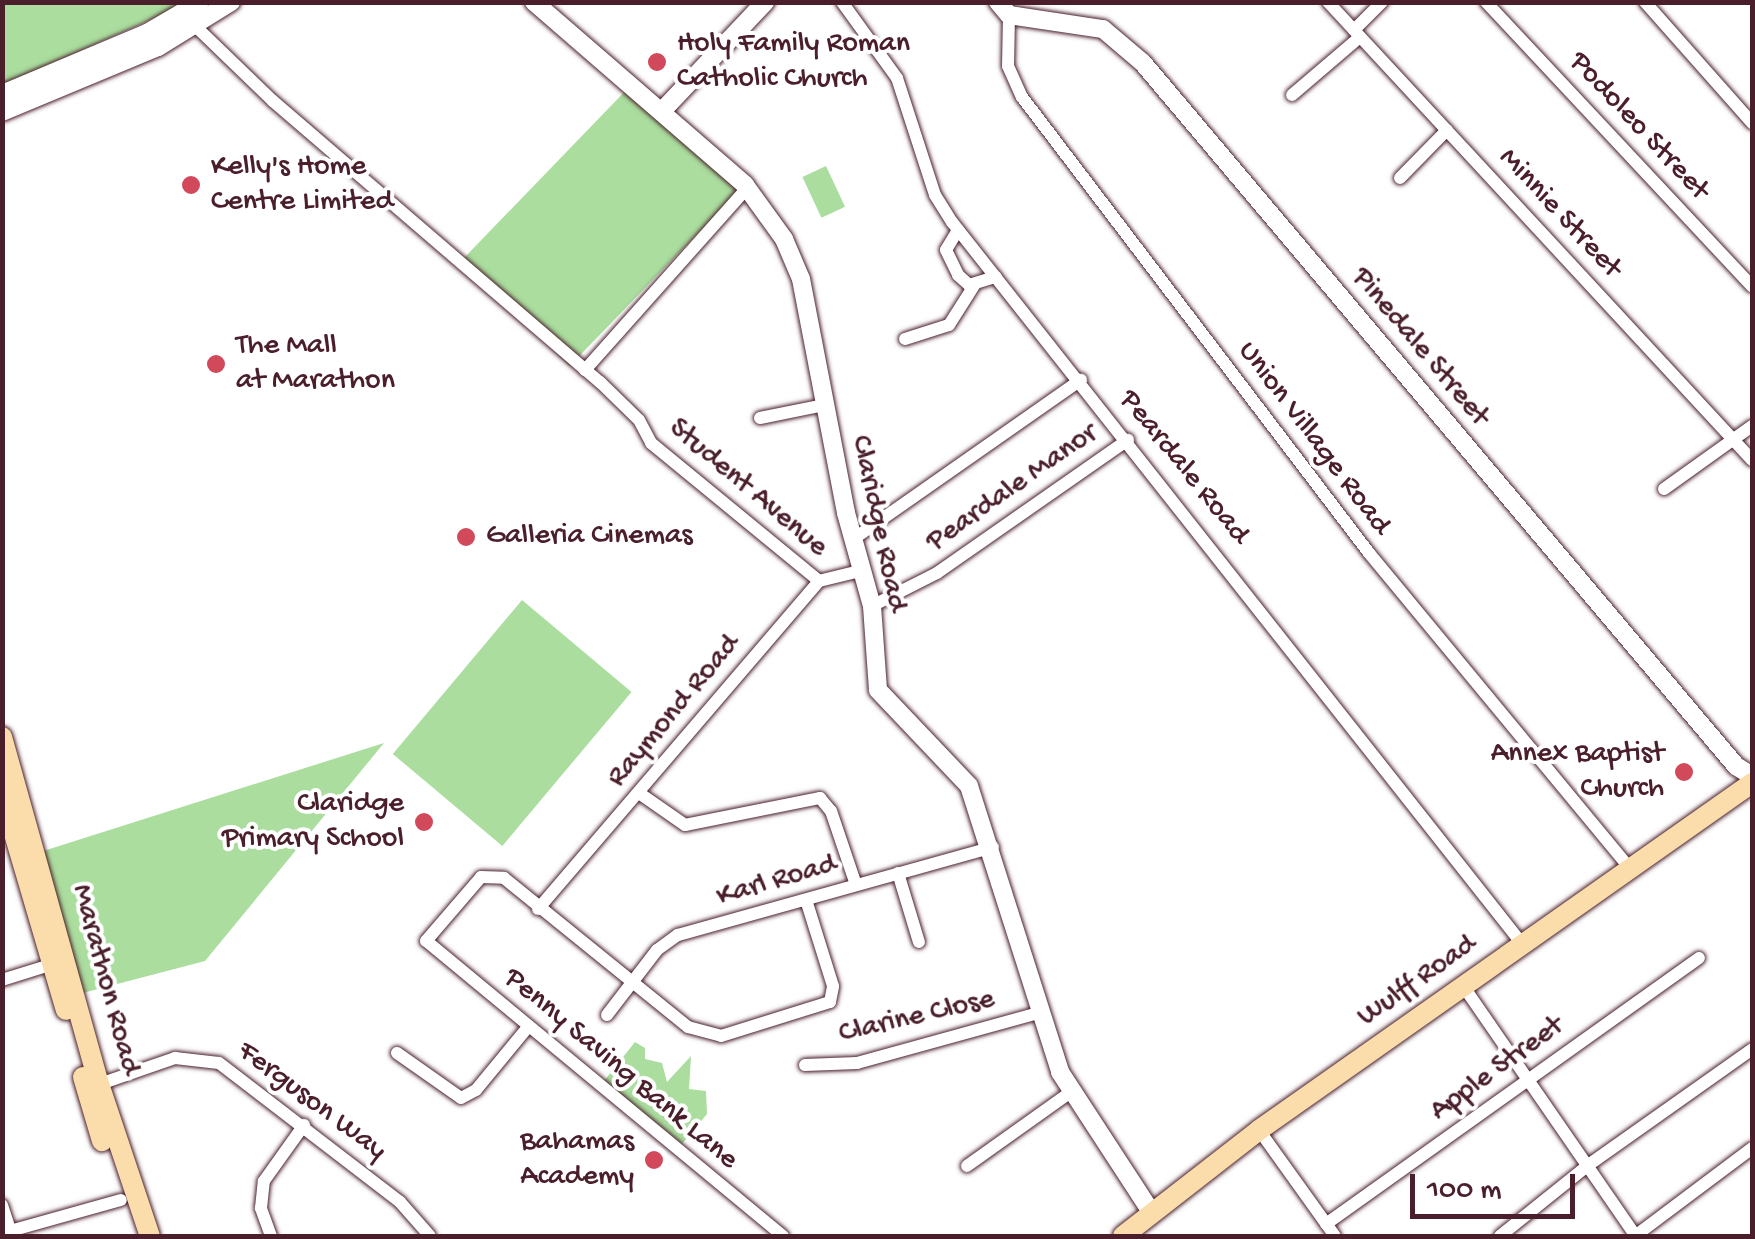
<!DOCTYPE html>
<style>
body{margin:0}
#map{position:relative;width:1755px;height:1239px;overflow:hidden;background:#fff;font-family:"Gochi Hand",sans-serif}
div>[style]{position:absolute}
[style*='--x']{left:calc(var(--x)*1px);top:calc(var(--y)*1px);width:calc(var(--w)*1px);rotate:calc(var(--a)*1deg)}
.green>*{inset:0;background:#aadd9e;transform-origin:0 0}
.roads{filter:drop-shadow(0 0 2px #4a1f2b) drop-shadow(0 0 2px #4a1f2b)}
.street>*{height:12px;margin:-6px;padding:0 6px;transform-origin:6px;border-radius:6px;background:#fff}
.secondary>*{height:18px;margin:-9px;padding:0 9px;transform-origin:9px;border-radius:9px;background:#fff}
.primary>*{height:20px;margin:-10px;padding:0 10px;transform-origin:10px;border-radius:10px;background:#fbddab}
.dots>*{width:28px;height:28px;translate:-50% -50%;box-sizing:border-box;border:5px solid #fff;border-radius:50%}
span{translate:-50% -50%;white-space:nowrap;text-align:center;line-height:1.15;-webkit-text-stroke:8px #fff;paint-order:stroke}
.poi-label{font-size:30px;color:#4a1f2b}
.left{translate:0 -50%;text-align:left}
.right{translate:-100% -50%;text-align:right}
.street-label{font-size:30px;color:#4a1f2b}
.frame{position:absolute;inset:0;border:5px solid #4a1f2b;pointer-events:none}
.scale{position:absolute;left:1410px;top:1174px;width:165px;height:45px;box-sizing:border-box;border:5px solid #4a1f2b;border-top:0;padding-left:12px;font-size:30px;line-height:35px;white-space:nowrap;color:#4a1f2b;-webkit-text-stroke:8px #fff;paint-order:stroke}
</style>
<div id="map">
<div class="green">
<i style="clip-path:polygon(2px 3px,188px 3px,3px 85px)"></i>
<i style="left:633px;top:83px;width:151px;height:248px;rotate:44deg"></i>
<i style="left:826px;top:166px;width:45px;height:26px;rotate:65deg"></i>
<i style="left:522px;top:600px;width:143px;height:201px;rotate:40deg"></i>
<i style="clip-path:polygon(384px 743px,205px 961px,79px 994px,37px 853px)"></i>
<i style="clip-path:polygon(635px 1042px,645px 1048px,645px 1059px,662px 1063px,667px 1082px,691px 1056px,689px 1089px,706px 1091px,707px 1114px,682px 1144px,604px 1081px)"></i>
</div>
<div class="roads">
<div class="street">
<i style="--x:842;--y:2;--w:94;--a:54.1"></i>
<i style="--x:897;--y:78;--w:123;--a:72"></i>
<i style="--x:935;--y:195;--w:32;--a:58"></i>
<i style="--x:952;--y:222;--w:921;--a:51.7"></i>
<i style="--x:1328;--y:2;--w:624;--a:47.21"></i>
<i style="--x:1486;--y:2;--w:389;--a:46.9"></i>
<i style="--x:1645;--y:2;--w:162;--a:48.5"></i>
<i style="--x:1009;--y:15;--w:51;--a:91.1"></i>
<i style="--x:1008;--y:66;--w:34;--a:66"></i>
<i style="--x:1022;--y:97;--w:573;--a:52.73"></i>
<i style="--x:1369;--y:553;--w:409;--a:50.4"></i>
<i style="--x:189;--y:20;--w:117;--a:44"></i>
<i style="--x:273;--y:101;--w:431;--a:40.7"></i>
<i style="--x:600;--y:382;--w:54;--a:44.3"></i>
<i style="--x:639;--y:420;--w:26;--a:62"></i>
<i style="--x:651;--y:443;--w:217;--a:39.4"></i>
<i style="--x:1354;--y:30;--w:40;--a:-45"></i>
<i style="--x:1292;--y:95;--w:89;--a:-40.5"></i>
<i style="--x:1400;--y:178;--w:67;--a:-45.6"></i>
<i style="--x:958;--y:230;--w:23;--a:121"></i>
<i style="--x:946;--y:250;--w:28;--a:64"></i>
<i style="--x:958;--y:275;--w:15;--a:42"></i>
<i style="--x:969;--y:285;--w:28;--a:-17"></i>
<i style="--x:905;--y:339;--w:46;--a:-17.7"></i>
<i style="--x:949;--y:325;--w:49;--a:-57.6"></i>
<i style="--x:585;--y:370;--w:244;--a:-48.3"></i>
<i style="--x:760;--y:418;--w:65;--a:-11.5"></i>
<i style="--x:1664;--y:489;--w:108;--a:-35.6"></i>
<i style="--x:855;--y:538;--w:276;--a:-35"></i>
<i style="--x:872;--y:606;--w:73;--a:-26.9"></i>
<i style="--x:937;--y:573;--w:233;--a:-34.9"></i>
<i style="--x:639;--y:793;--w:56;--a:34.8"></i>
<i style="--x:685;--y:825;--w:138;--a:-11.3"></i>
<i style="--x:820;--y:798;--w:17;--a:50"></i>
<i style="--x:831;--y:811;--w:78;--a:71.3"></i>
<i style="--x:898;--y:873;--w:72;--a:73.1"></i>
<i style="--x:538;--y:909;--w:432;--a:-49.4"></i>
<i style="--x:819;--y:581;--w:46;--a:-13.7"></i>
<i style="--x:2;--y:980;--w:53;--a:-17.4"></i>
<i style="--x:1464;--y:987;--w:303;--a:55.4"></i>
<i style="--x:607;--y:1015;--w:82;--a:-52.4"></i>
<i style="--x:657;--y:950;--w:26;--a:-36"></i>
<i style="--x:678;--y:935;--w:327;--a:-15.6"></i>
<i style="--x:397;--y:1053;--w:78;--a:35.1"></i>
<i style="--x:461;--y:1098;--w:17;--a:-28"></i>
<i style="--x:476;--y:1090;--w:82;--a:-50.5"></i>
<i style="--x:805;--y:1065;--w:52;--a:-2.2"></i>
<i style="--x:857;--y:1063;--w:189;--a:-15.4"></i>
<i style="--x:97;--y:1085;--w:83;--a:-19.1"></i>
<i style="--x:175;--y:1058;--w:44;--a:6.5"></i>
<i style="--x:219;--y:1063;--w:228;--a:37.5"></i>
<i style="--x:400;--y:1202;--w:45;--a:48.6"></i>
<i style="--x:1259;--y:1130;--w:130;--a:54.4"></i>
<i style="--x:967;--y:1166;--w:129;--a:-35.5"></i>
<i style="--x:2;--y:1205;--w:33;--a:72"></i>
<i style="--x:1326;--y:1224;--w:458;--a:-35.5"></i>
<i style="--x:10;--y:1231;--w:115;--a:-15.6"></i>
<i style="--x:271;--y:1236;--w:30;--a:-110"></i>
<i style="--x:261;--y:1208;--w:27;--a:-84"></i>
<i style="--x:264;--y:1181;--w:69;--a:-54.5"></i>
<i style="--x:783;--y:1236;--w:463;--a:-140.4"></i>
<i style="--x:426;--y:941;--w:84;--a:-49.3"></i>
<i style="--x:481;--y:877;--w:23;--a:2"></i>
<i style="--x:504;--y:878;--w:237;--a:39"></i>
<i style="--x:688;--y:1027;--w:34;--a:15"></i>
<i style="--x:721;--y:1036;--w:114;--a:-17.3"></i>
<i style="--x:830;--y:1002;--w:16;--a:-79"></i>
<i style="--x:833;--y:986;--w:90;--a:-107.4"></i>
<i style="--x:1500;--y:1236;--w:112;--a:-38.8"></i>
<i style="--x:1587;--y:1166;--w:202;--a:-35.3"></i>
<i style="--x:1635;--y:1236;--w:146;--a:-36.9"></i>
</div>
<div class="secondary">
<i style="--x:534;--y:2;--w:279;--a:40.9"></i>
<i style="--x:745;--y:185;--w:67;--a:54.2"></i>
<i style="--x:784;--y:239;--w:43;--a:67"></i>
<i style="--x:801;--y:279;--w:238;--a:79.1"></i>
<i style="--x:846;--y:513;--w:97;--a:74.4"></i>
<i style="--x:872;--y:606;--w:84;--a:85.9"></i>
<i style="--x:878;--y:690;--w:132;--a:46.5"></i>
<i style="--x:969;--y:786;--w:300;--a:72.3"></i>
<i style="--x:1060;--y:1072;--w:168;--a:56.9"></i>
<i style="--x:998;--y:2;--w:17;--a:50"></i>
<i style="--x:1009;--y:15;--w:95;--a:8.5"></i>
<i style="--x:1103;--y:29;--w:52;--a:40.4"></i>
<i style="--x:1143;--y:63;--w:920;--a:49.85"></i>
<i style="--x:1736;--y:766;--w:19;--a:32"></i>
<i style="--x:2;--y:94;--w:157;--a:-22.8"></i>
<i style="--x:147;--y:33;--w:61;--a:-30.3"></i>
<i style="--x:663;--y:110;--w:149;--a:-46.6"></i>
<i style="--x:2;--y:112;--w:169;--a:-22.6"></i>
<i style="--x:158;--y:47;--w:86;--a:-31.7"></i>
</div>
<div class="primary">
<i style="--x:2;--y:737;--w:360;--a:74.4"></i>
<i style="--x:99;--y:1084;--w:160;--a:71.5"></i>
<i style="--x:2;--y:793;--w:226;--a:73.6"></i>
<i style="--x:83;--y:1077;--w:67;--a:73.5"></i>
<i style="--x:1123;--y:1236;--w:172;--a:-37.9"></i>
<i style="--x:1259;--y:1130;--w:603;--a:-35.14"></i>
</div>
</div>
<div class="dots">
<i style="left:657px;top:62px;background:#d1495b"></i>
<i style="left:191px;top:185px;background:#d1495b"></i>
<i style="left:216px;top:364px;background:#d1495b"></i>
<i style="left:466px;top:537px;background:#d1495b"></i>
<i style="left:1684px;top:772px;background:#d1495b"></i>
<i style="left:424px;top:822px;background:#d1495b"></i>
<i style="left:654px;top:1160px;background:#d1495b"></i>
</div>
<div class="poi-label">
<span class="left" style="left:677px;top:62px">Holy Family Roman<br>Catholic Church</span>
<span class="left" style="left:211px;top:185px">Kelly's Home<br>Centre Limited</span>
<span class="left" style="left:236px;top:364px">The Mall<br>at Marathon</span>
<span class="left" style="left:486px;top:537px">Galleria Cinemas</span>
<span class="right" style="left:1664px;top:772px">Annex Baptist<br>Church</span>
<span class="right" style="left:404px;top:822px">Claridge<br>Primary School</span>
<span class="right" style="left:634px;top:1160px">Bahamas<br>Academy</span>
</div>
<div class="street-label">
<span style="left:1638px;top:127px;rotate:47deg">Podoleo Street</span>
<span style="left:1559px;top:214px;rotate:47deg">Minnie Street</span>
<span style="left:1419px;top:348px;rotate:50deg">Pinedale Street</span>
<span style="left:1313px;top:439px;rotate:53deg">Union Village Road</span>
<span style="left:1183px;top:468px;rotate:51deg">Peardale Road</span>
<span style="left:747px;top:489px;rotate:40deg">Student Avenue</span>
<span style="left:1013px;top:489px;rotate:-35deg">Peardale Manor</span>
<span style="left:877px;top:524px;rotate:78deg">Claridge Road</span>
<span style="left:675px;top:712px;rotate:-50deg">Raymond Road</span>
<span style="left:777px;top:882px;rotate:-16deg">Karl Road</span>
<span style="left:104px;top:980px;rotate:75deg">Marathon Road</span>
<span style="left:1418px;top:982px;rotate:-35deg">Wulff Road</span>
<span style="left:917px;top:1018px;rotate:-13deg">Clarine Close</span>
<span style="left:620px;top:1070px;rotate:40deg">Penny Saving Bank Lane</span>
<span style="left:1498px;top:1070px;rotate:-36deg">Apple Street</span>
<span style="left:311px;top:1102px;rotate:37deg">Ferguson Way</span>
</div>
<div class="frame"></div>
<div class="scale">100 m</div>
</div>
